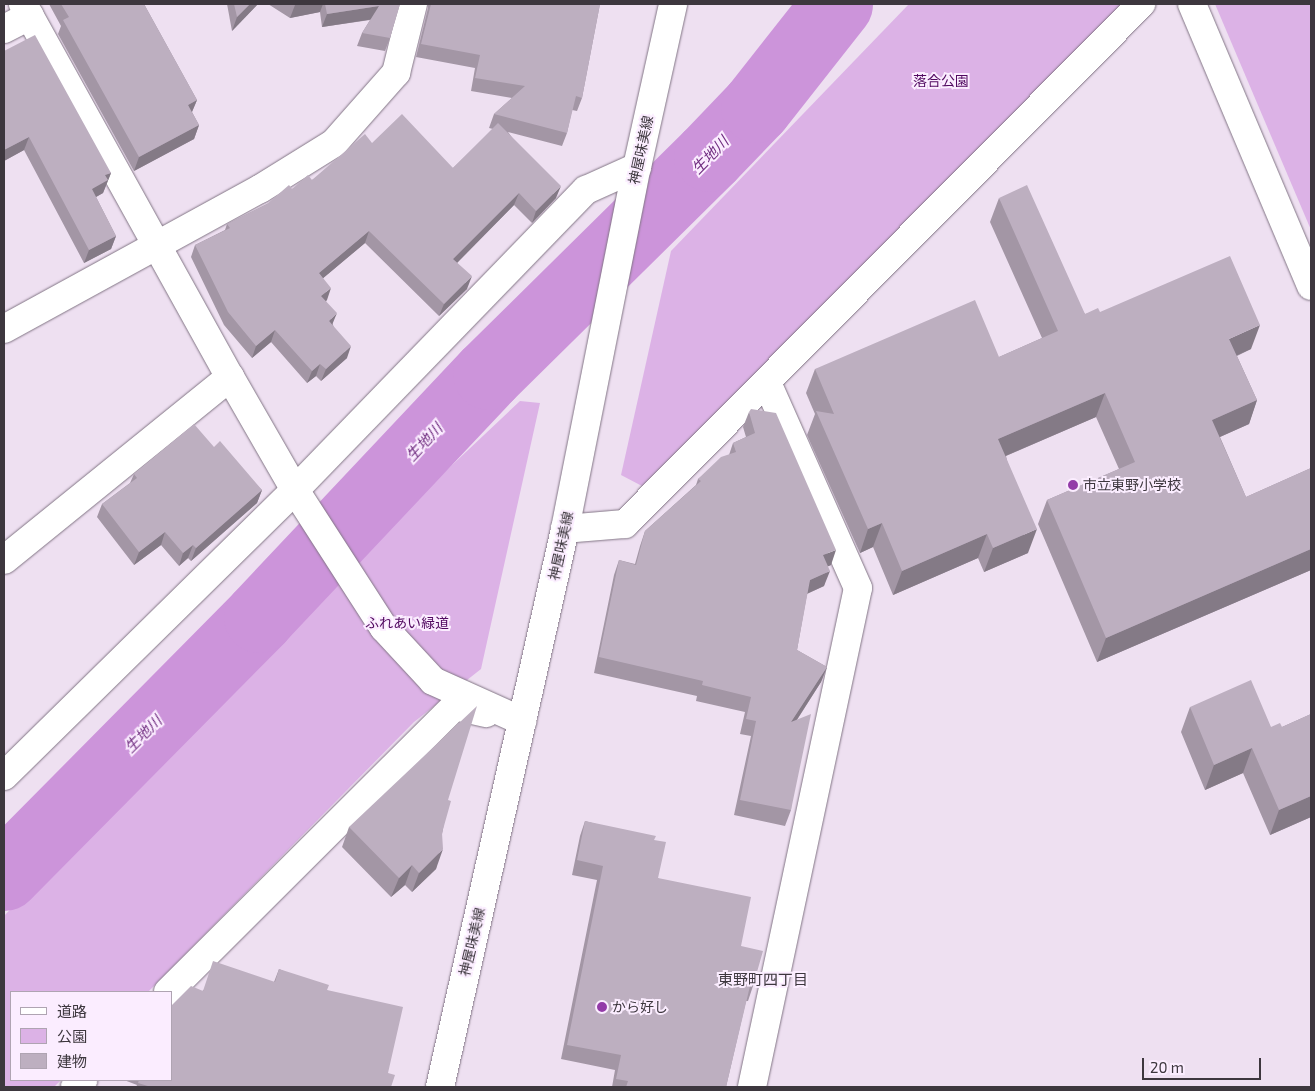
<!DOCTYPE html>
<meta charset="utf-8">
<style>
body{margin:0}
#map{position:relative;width:1315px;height:1091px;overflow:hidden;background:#eee0f1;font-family:"Exo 2","Noto Sans JP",sans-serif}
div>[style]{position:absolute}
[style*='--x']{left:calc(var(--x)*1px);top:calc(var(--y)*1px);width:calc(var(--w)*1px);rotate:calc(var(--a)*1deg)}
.green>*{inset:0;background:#dcb2e6}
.river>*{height:71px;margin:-35.5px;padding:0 35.5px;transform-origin:35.5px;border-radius:35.5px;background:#cc94da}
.roads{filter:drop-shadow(0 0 1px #827585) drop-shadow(0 0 1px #827585)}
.minor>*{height:28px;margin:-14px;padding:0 14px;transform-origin:14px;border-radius:14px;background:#fff}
.secondary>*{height:28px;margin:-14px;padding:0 14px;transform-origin:14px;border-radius:14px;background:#fff}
.wall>*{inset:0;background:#a396a5}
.shaded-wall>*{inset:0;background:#847a86}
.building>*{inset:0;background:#bdafc0}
.dots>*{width:14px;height:14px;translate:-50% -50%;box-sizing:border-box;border:2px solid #fbedff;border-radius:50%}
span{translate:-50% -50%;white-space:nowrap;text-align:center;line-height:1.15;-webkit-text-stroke:4px #fbedff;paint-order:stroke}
.park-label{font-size:14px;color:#510960}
.street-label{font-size:14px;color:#3d373e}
.poi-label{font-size:14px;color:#3d373e}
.left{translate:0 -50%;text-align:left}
.water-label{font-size:15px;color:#702d80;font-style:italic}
.neighbourhood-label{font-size:15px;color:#3d373e}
.frame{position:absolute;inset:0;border:5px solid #3d373e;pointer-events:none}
.legend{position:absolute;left:10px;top:991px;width:162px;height:90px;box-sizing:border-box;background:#fbedff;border:1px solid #afa4b2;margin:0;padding:6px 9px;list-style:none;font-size:15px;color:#3d373e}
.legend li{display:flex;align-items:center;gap:10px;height:25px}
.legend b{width:25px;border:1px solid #afa4b2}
.scale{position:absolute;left:1142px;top:1058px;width:119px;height:22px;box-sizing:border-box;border:2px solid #3d373e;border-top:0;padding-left:6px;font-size:15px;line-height:18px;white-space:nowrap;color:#3d373e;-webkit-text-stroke:4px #fbedff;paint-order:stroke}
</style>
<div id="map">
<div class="green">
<i style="clip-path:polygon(909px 4px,1128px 4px,642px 486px,621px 475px,671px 251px)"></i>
<i style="clip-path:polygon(1215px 4px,1311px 4px,1311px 230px)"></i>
<i style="clip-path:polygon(520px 401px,540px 403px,481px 669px,414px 722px,148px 992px,11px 992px,11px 1080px,61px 1080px,54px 1087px,4px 1087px,4px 916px,275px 632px)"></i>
</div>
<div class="river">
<i style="--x:4;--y:875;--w:363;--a:-45.3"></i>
<i style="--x:259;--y:617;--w:334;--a:-46.7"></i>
<i style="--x:488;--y:374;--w:310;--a:-44.6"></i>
<i style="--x:709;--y:156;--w:68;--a:-46.2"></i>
<i style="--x:756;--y:107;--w:131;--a:-51.8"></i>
</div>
<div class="roads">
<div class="minor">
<i style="--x:23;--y:4;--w:427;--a:61"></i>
<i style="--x:230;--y:377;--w:130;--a:60.1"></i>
<i style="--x:295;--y:490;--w:164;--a:57.2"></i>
<i style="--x:384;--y:628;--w:72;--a:47.2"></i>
<i style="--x:433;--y:681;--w:98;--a:24.2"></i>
<i style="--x:1192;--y:4;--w:306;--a:67.1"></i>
<i style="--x:4;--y:29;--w:29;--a:-27"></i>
<i style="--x:4;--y:329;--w:292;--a:-28.7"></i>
<i style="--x:260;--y:189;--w:87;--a:-31.9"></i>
<i style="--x:334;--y:143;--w:94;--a:-48.5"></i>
<i style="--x:396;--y:73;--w:71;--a:-76.2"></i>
<i style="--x:565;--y:529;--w:60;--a:-4.8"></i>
<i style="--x:625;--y:524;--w:733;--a:-45.22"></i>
<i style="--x:4;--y:560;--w:291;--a:-39"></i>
<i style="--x:4;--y:776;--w:408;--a:-44.5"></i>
<i style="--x:295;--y:490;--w:418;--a:-45.9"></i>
<i style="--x:586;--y:190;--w:56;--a:-24.3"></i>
<i style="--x:168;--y:992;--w:405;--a:-44.9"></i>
<i style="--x:455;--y:706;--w:32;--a:13"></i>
<i style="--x:75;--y:1087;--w:11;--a:-41"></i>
<i style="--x:752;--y:1087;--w:510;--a:-78.01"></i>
<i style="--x:858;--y:588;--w:224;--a:-113.9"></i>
</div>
<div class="secondary">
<i style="--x:440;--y:1087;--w:572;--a:-77.37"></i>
<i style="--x:565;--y:529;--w:369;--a:-78.8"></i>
<i style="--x:637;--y:167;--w:167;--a:-77.5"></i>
</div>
</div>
<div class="wall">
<i style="clip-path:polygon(49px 4px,144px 4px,197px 100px,192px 112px,199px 125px,194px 139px,134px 171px,58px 34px,61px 26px)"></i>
<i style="clip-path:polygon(227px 4px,258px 4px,232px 31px)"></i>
<i style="clip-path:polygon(268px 4px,400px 4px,390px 38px,385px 51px,357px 46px,362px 33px,370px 20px,322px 27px,320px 12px,290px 18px)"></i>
<i style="clip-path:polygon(427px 4px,600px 4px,582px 98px,577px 111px,572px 110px,567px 133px,562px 146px,508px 132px,556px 198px,532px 223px,514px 205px,457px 263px,467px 289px,439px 316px,365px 243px,323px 278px,327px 300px,326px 301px,333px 325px,347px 358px,321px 381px,316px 376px,307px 383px,271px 342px,252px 358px,224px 325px,191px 257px,195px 245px,225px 230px,227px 224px,267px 204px,292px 189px,312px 180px,372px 143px,453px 168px,493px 129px,489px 128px,494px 114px,512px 98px,471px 91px,475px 68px,416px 57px,428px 8px)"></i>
<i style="clip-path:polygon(4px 51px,111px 173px,103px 193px,96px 197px,116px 236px,111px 249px,84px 263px,24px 150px,4px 161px)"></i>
<i style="clip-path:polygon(999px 198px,1085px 314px,1100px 312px,1251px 349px,1237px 356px,1257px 400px,1249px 424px,1220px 437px,1246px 497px,1311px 468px,1311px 570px,1097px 662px,1038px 524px,1047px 500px,1119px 469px,1096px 417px,1006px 456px,1028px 553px,984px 572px,978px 558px,893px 595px,873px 547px,860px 553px,807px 435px,815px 414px,806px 393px,815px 369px,999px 357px,1042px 338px,990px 222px)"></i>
<i style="clip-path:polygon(749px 412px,831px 565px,828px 566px,824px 586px,807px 594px,797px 650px,827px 667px,821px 682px,797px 720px,791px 810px,785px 826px,734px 815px,751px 736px,740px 734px,745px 712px,696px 701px,697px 696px,594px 673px,614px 575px,619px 560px,635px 564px,640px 546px,645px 531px,696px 485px,698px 479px,729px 455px,733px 443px,746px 437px,743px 427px)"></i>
<i style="clip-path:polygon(214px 447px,262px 490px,257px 503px,191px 561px,188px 558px,179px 566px,161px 545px,134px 565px,97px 517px,102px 504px,130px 483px,134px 474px)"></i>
<i style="clip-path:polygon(1190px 707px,1271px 727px,1282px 727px,1311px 714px,1311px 817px,1270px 835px,1243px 773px,1205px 790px,1181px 732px)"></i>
<i style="clip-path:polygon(448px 800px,436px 869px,412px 892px,405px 885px,391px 897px,342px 847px,349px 827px)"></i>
<i style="clip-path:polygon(585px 821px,654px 840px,658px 878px,741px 946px,753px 986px,748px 1001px,746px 1001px,726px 1087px,612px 1087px,615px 1070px,561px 1059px,597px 880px,572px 875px,580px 836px)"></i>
<i style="clip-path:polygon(279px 969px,327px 990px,388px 1073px,391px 1087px,136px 1087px,137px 1085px,124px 1080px,171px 1080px,203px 990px,274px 982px)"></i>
</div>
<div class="shaded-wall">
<i style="clip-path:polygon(250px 4px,258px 4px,232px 31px,237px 17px)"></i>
<i style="clip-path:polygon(299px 4px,323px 4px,320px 12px,290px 18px,295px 5px)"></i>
<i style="clip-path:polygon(379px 6px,374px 19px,322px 27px,327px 14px)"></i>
<i style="clip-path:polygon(197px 100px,191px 114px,188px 105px)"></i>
<i style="clip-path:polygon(199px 125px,194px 139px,134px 171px,139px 157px)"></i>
<i style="clip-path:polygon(29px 137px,24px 150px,4px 161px,4px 150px)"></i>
<i style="clip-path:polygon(111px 173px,103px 193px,87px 202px,92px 189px,105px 175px)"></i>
<i style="clip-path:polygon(561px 186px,556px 198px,532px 223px,536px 211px)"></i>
<i style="clip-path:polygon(519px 193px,514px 205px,449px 271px,453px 259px)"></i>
<i style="clip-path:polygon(369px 231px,365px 243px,315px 285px,319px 273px)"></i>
<i style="clip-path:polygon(116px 236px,111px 249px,84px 263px,89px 250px)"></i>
<i style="clip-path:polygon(472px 276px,467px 289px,439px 316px,444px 304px)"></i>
<i style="clip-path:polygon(331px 288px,327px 300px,317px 308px,321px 296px)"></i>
<i style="clip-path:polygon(337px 313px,332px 325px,329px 321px)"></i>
<i style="clip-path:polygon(1260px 325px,1251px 349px,1220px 363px,1229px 339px)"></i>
<i style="clip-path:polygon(275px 330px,271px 342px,252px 358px,256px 346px)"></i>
<i style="clip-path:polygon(351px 346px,347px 358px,321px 381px,326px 369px)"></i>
<i style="clip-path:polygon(320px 364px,316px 376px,307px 383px,312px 371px)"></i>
<i style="clip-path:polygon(1105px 393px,1096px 417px,989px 463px,998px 439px)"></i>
<i style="clip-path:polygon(1257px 400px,1249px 424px,1204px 444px,1212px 420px)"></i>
<i style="clip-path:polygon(262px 490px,257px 503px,191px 561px,196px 548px)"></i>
<i style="clip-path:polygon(882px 523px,873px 547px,860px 553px,868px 529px)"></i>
<i style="clip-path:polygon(1037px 529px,1028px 553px,984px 572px,993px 548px)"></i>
<i style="clip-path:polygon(165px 532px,161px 545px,134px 565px,139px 552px)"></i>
<i style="clip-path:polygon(987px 534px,978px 558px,893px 595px,902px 571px)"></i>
<i style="clip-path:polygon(193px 545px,188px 558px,179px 566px,183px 553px)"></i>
<i style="clip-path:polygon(1311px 549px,1311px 570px,1097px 662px,1106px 638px)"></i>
<i style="clip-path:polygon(836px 550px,831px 565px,818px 571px,823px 555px)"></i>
<i style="clip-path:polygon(830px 571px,824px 586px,804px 595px,810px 580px)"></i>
<i style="clip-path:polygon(827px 667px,821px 682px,785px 738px,791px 722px)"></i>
<i style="clip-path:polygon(1252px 748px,1243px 773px,1205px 790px,1214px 765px)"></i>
<i style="clip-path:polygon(1311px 796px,1311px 817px,1270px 835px,1279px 810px)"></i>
<i style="clip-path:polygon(443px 849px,436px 869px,412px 892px,419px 873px)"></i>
<i style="clip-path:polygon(412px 865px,405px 885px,391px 897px,399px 878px)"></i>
</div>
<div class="building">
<i style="clip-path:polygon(61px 4px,144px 4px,197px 100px,188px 105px,199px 125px,139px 157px,63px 20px,69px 17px)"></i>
<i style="clip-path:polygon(234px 4px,250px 4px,237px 17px)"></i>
<i style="clip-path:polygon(325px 4px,400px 4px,390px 38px,362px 33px,379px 6px,327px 14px)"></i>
<i style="clip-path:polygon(431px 4px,600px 4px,582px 98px,576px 96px,567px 133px,494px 114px,525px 86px,475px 78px,480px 55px,421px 44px)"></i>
<i style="clip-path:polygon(35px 35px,111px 173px,105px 175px,108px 180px,92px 189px,116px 236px,89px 250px,29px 137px,4px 150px,4px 51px)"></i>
<i style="clip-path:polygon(402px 114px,453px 168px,498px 123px,561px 186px,536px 211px,519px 193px,453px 259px,472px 276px,444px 304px,369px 231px,319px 273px,331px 288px,321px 296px,337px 313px,329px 321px,351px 346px,326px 369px,320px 364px,312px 371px,275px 330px,256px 346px,228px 312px,195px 245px,230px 228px,227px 224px,267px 204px,289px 185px,292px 189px,308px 175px,312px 180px,365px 134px,372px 143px)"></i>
<i style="clip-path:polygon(1027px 185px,1085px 314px,1098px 308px,1100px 312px,1230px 256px,1260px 325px,1229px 339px,1257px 400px,1212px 420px,1246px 497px,1311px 468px,1311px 549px,1106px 638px,1047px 500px,1135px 462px,1105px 393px,998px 439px,1037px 529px,993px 548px,987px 534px,902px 571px,882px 523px,868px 529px,816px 411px,834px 414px,815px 369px,975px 300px,999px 357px,1058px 331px,999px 198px)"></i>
<i style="clip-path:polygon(751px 409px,776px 413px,836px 550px,823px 555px,830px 571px,810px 580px,797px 650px,827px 667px,791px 722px,811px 714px,791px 810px,740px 800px,756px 721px,746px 719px,751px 697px,702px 685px,703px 681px,599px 657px,619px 560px,636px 565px,645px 531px,701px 481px,698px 479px,721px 457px,736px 452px,733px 443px,755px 433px,749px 412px)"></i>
<i style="clip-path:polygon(194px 424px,214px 447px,220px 441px,262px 490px,196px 548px,193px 545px,183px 553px,165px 532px,139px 552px,102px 504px,137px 478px,134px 474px)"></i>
<i style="clip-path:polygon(1251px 680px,1271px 727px,1280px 723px,1282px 727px,1311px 714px,1311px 796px,1279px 810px,1252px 748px,1214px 765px,1190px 707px)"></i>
<i style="clip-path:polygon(477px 706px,448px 800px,451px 801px,442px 833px,443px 849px,419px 873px,412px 865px,399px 878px,349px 827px)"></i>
<i style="clip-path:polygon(585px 821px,656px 836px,654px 840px,666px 842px,658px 878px,751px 897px,741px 946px,763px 951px,753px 986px,750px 986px,726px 1087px,720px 1087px,715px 1086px,714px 1087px,626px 1087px,628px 1081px,616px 1079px,621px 1055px,567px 1045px,603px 866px,577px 860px)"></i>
<i style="clip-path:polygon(213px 961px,275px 982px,279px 969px,329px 985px,327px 990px,403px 1007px,388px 1073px,395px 1075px,391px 1087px,151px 1087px,138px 1083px,139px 1080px,171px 1080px,171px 1006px,191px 986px,203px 991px)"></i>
</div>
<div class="dots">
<i style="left:1073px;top:485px;background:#933ba8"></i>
<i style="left:602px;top:1007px;background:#933ba8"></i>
</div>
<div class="park-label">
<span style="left:941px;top:81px">落合公園</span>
<span style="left:407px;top:623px">ふれあい緑道</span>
</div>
<div class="street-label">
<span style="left:641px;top:150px;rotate:-78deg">神屋味美線</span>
<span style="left:561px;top:546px;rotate:-78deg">神屋味美線</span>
<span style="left:472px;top:942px;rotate:-77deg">神屋味美線</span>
</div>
<div class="poi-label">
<span class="left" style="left:1083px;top:485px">市立東野小学校</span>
<span class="left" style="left:612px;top:1007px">から好し</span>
</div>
<div class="water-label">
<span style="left:710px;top:155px;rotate:-46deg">生地川</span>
<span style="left:424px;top:442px;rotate:-47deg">生地川</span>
<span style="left:143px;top:734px;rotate:-45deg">生地川</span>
</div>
<div class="neighbourhood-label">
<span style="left:763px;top:980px">東野町四丁目</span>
</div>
<div class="frame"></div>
<ul class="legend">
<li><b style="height:6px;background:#fff"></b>道路</li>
<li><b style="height:14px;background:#dcb2e6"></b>公園</li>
<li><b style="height:14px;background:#bdafc0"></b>建物</li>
</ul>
<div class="scale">20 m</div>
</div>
